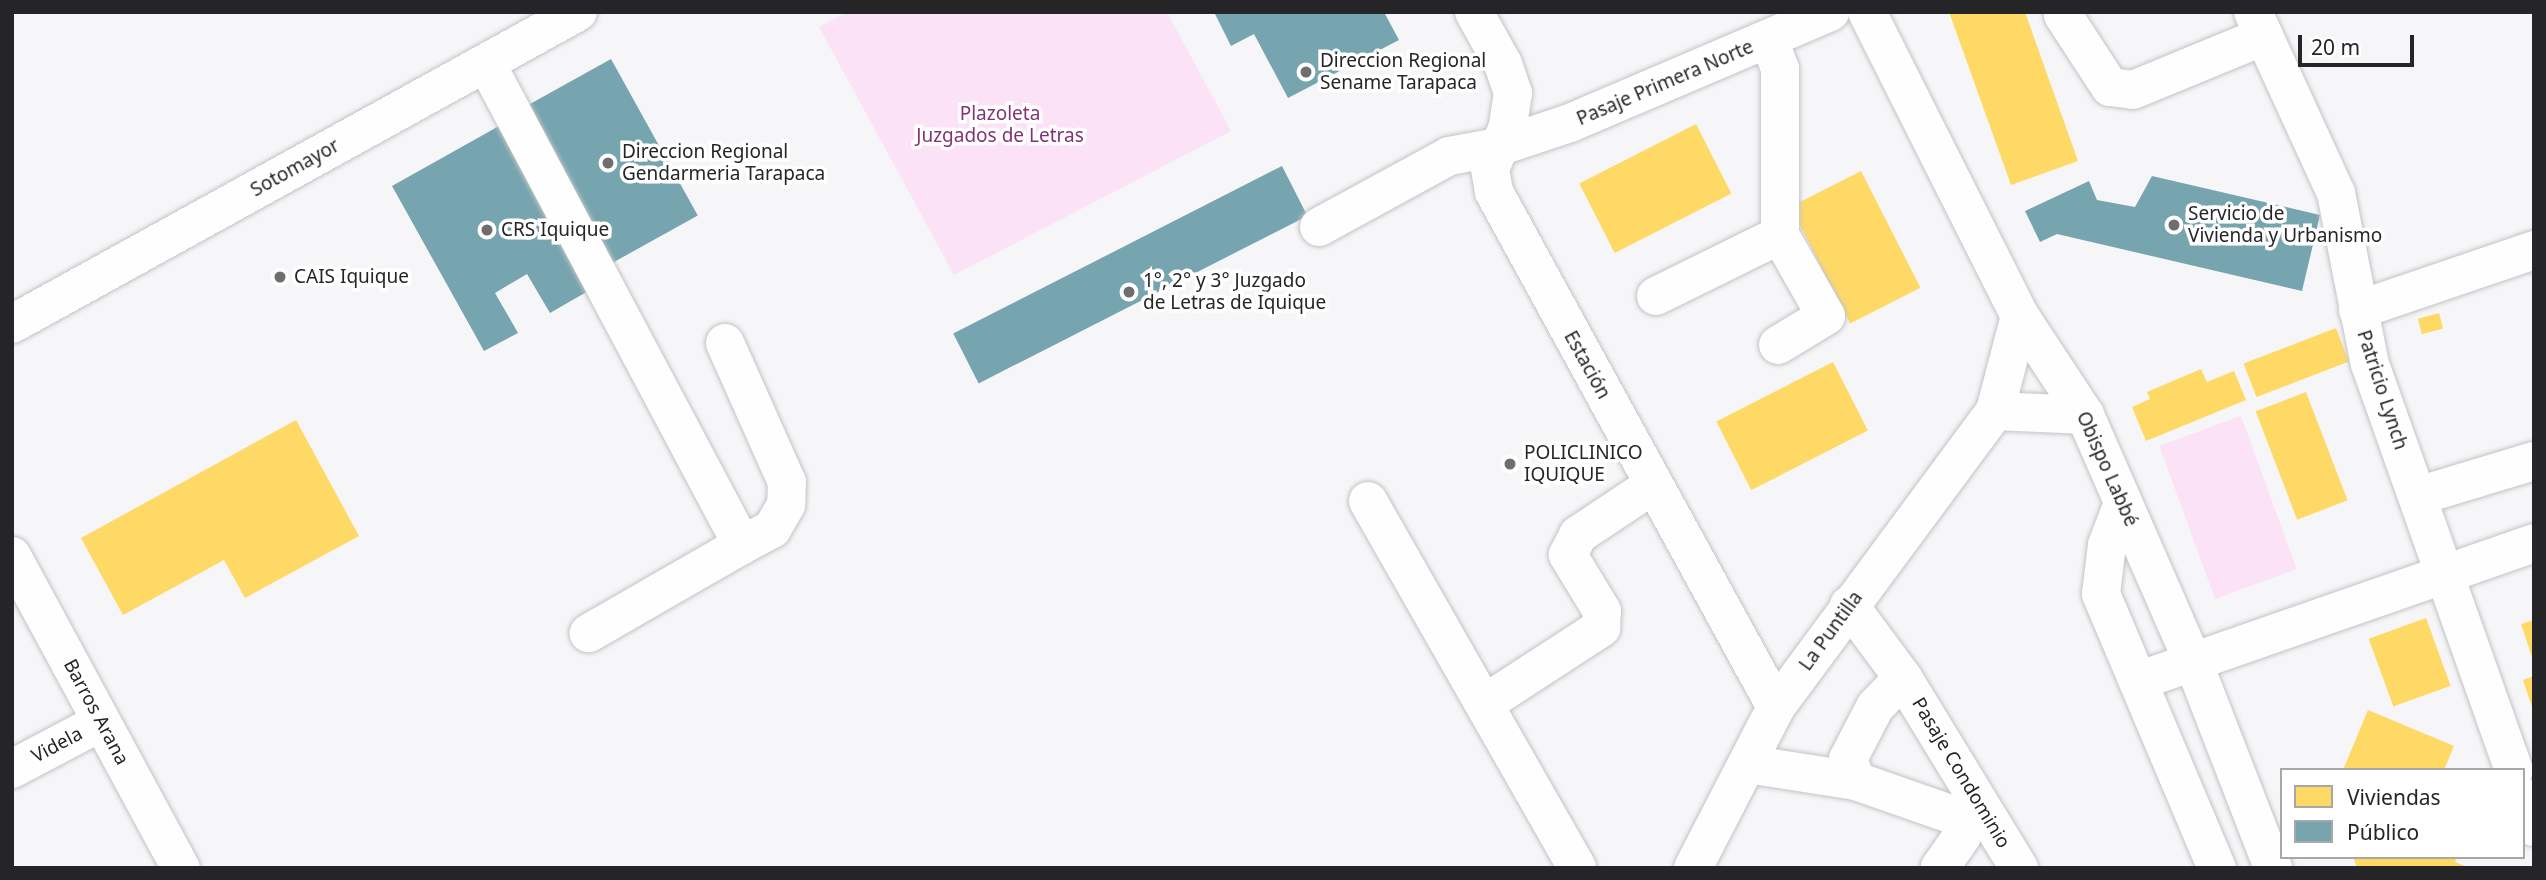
<!DOCTYPE html>
<meta charset="utf-8">
<style>
body{margin:0}
#map{position:relative;width:2546px;height:880px;overflow:hidden;background:#f6f6f9;font-family:"Noto Sans",sans-serif}
div>[style]{position:absolute}
[style*='--x']{left:calc(var(--x)*1px);top:calc(var(--y)*1px);width:calc(var(--w)*1px);rotate:calc(var(--a)*1deg)}
.green>*{inset:0;background:#fbe2f6;transform-origin:0 0}
.homes>*{inset:0;background:#ffd966;transform-origin:0 0}
.public>*{inset:0;background:#76a5af;transform-origin:0 0}
.roads{filter:drop-shadow(0 0 2px #c3c3c5) drop-shadow(0 0 2px #c3c3c5)}
.minor>*{height:38px;margin:-19px;padding:0 19px;transform-origin:19px;border-radius:19px;background:#fefefe}
.major>*{height:38px;margin:-19px;padding:0 19px;transform-origin:19px;border-radius:19px;background:#fefefe}
.dots>*{width:19px;height:19px;translate:-50% -50%;box-sizing:border-box;border:4px solid #fff;border-radius:50%}
span{translate:-50% -50%;white-space:nowrap;text-align:center;line-height:1.15;-webkit-text-stroke:7px #fff;paint-order:stroke}
.poi-label{font-size:19px;color:#252527}
.left{translate:0 -50%;text-align:left}
.street-label{font-size:19px;color:#252527}
.park-label{font-size:19px;color:#853274}
.frame{position:absolute;inset:0;border:14px solid #252527;pointer-events:none}
.legend{position:absolute;left:2280px;top:768px;width:245px;height:91px;box-sizing:border-box;background:#fff;border:2px solid #a8a8a9;margin:0;padding:9px 12px;list-style:none;font-size:21px;color:#252527}
.legend li{display:flex;align-items:center;gap:14px;height:35px}
.legend b{width:35px;border:2px solid #a8a8a9}
.scale{position:absolute;left:2298px;top:35px;width:116px;height:32px;box-sizing:border-box;border:4px solid #252527;border-top:0;padding-left:9px;font-size:21px;line-height:24px;white-space:nowrap;color:#252527;-webkit-text-stroke:5px #fff;paint-order:stroke}
</style>
<div id="map">
<div class="green">
<i style="clip-path:polygon(847px 12px,1167px 12px,1231px 131px,954px 275px,819px 27px)"></i>
<i style="left:2241px;top:416px;width:163px;height:87px;rotate:70deg"></i>
</div>
<div class="homes">
<i style="clip-path:polygon(1949px 12px,2025px 12px,2078px 161px,2011px 185px)"></i>
<i style="left:1696px;top:124px;width:78px;height:131px;rotate:63deg"></i>
<i style="left:1861px;top:171px;width:131px;height:79px;rotate:63deg"></i>
<i style="left:2439px;top:313px;width:16px;height:22px;rotate:75deg"></i>
<i style="left:2336px;top:328px;width:36px;height:99px;rotate:69deg"></i>
<i style="left:1833px;top:362px;width:77px;height:131px;rotate:63deg"></i>
<i style="clip-path:polygon(2201px 369px,2207px 382px,2234px 371px,2246px 400px,2146px 441px,2132px 407px,2150px 399px,2147px 392px)"></i>
<i style="left:2306px;top:392px;width:116px;height:54px;rotate:69deg"></i>
<i style="clip-path:polygon(296px 420px,359px 536px,245px 598px,224px 560px,123px 615px,81px 538px)"></i>
<i style="left:2426px;top:618px;width:72px;height:61px;rotate:70deg"></i>
<i style="clip-path:polygon(2534px 620px,2534px 660px,2533px 660px,2521px 624px)"></i>
<i style="clip-path:polygon(2534px 676px,2534px 710px,2533px 710px,2523px 680px)"></i>
<i style="clip-path:polygon(2368px 710px,2454px 746px,2444px 770px,2343px 770px)"></i>
<i style="clip-path:polygon(2353px 857px,2457px 857px,2455px 862px,2470px 868px,2357px 868px)"></i>
</div>
<div class="public">
<i style="clip-path:polygon(1214px 12px,1384px 12px,1399px 40px,1288px 98px,1254px 34px,1231px 46px)"></i>
<i style="left:611px;top:59px;width:179px;height:105px;rotate:61deg"></i>
<i style="clip-path:polygon(499px 126px,590px 290px,550px 313px,527px 274px,495px 293px,518px 333px,484px 351px,392px 186px)"></i>
<i style="left:1282px;top:166px;width:56px;height:369px;rotate:63deg"></i>
<i style="clip-path:polygon(2152px 176px,2320px 215px,2302px 291px,2057px 234px,2040px 242px,2025px 211px,2089px 181px,2097px 200px,2135px 207px)"></i>
</div>
<div class="roads">
<div class="minor">
<i style="--x:1474;--y:12;--w:60;--a:60.9"></i>
<i style="--x:1503;--y:64;--w:31;--a:71"></i>
<i style="--x:1513;--y:93;--w:36;--a:99"></i>
<i style="--x:1507;--y:129;--w:43;--a:113"></i>
<i style="--x:1490;--y:169;--w:23;--a:80"></i>
<i style="--x:1494;--y:192;--w:587;--a:61.3"></i>
<i style="--x:1867;--y:12;--w:340;--a:63.3"></i>
<i style="--x:2020;--y:316;--w:118;--a:56.7"></i>
<i style="--x:2085;--y:415;--w:272;--a:66.4"></i>
<i style="--x:2194;--y:664;--w:219;--a:68.8"></i>
<i style="--x:2253;--y:12;--w:199;--a:65.4"></i>
<i style="--x:2336;--y:193;--w:174;--a:78.8"></i>
<i style="--x:2370;--y:364;--w:431;--a:70.5"></i>
<i style="--x:2063;--y:15;--w:86;--a:56.9"></i>
<i style="--x:2110;--y:87;--w:23;--a:7"></i>
<i style="--x:2133;--y:90;--w:142;--a:-22.4"></i>
<i style="--x:1769;--y:40;--w:31;--a:69"></i>
<i style="--x:1780;--y:69;--w:166;--a:90"></i>
<i style="--x:486;--y:63;--w:546;--a:62.03"></i>
<i style="--x:742;--y:545;--w:177;--a:150.1"></i>
<i style="--x:1319;--y:227;--w:148;--a:-28.6"></i>
<i style="--x:1449;--y:156;--w:50;--a:-10.4"></i>
<i style="--x:1498;--y:147;--w:76;--a:-18.4"></i>
<i style="--x:1570;--y:123;--w:283;--a:-23.1"></i>
<i style="--x:1656;--y:296;--w:138;--a:-26.2"></i>
<i style="--x:1780;--y:235;--w:93;--a:60.4"></i>
<i style="--x:1826;--y:316;--w:56;--a:148.9"></i>
<i style="--x:2358;--y:310;--w:186;--a:-18.8"></i>
<i style="--x:725;--y:343;--w:152;--a:66"></i>
<i style="--x:787;--y:482;--w:23;--a:92"></i>
<i style="--x:786;--y:505;--w:28;--a:120"></i>
<i style="--x:772;--y:529;--w:34;--a:152"></i>
<i style="--x:1995;--y:411;--w:90;--a:2.5"></i>
<i style="--x:2418;--y:496;--w:121;--a:-16.8"></i>
<i style="--x:1368;--y:501;--w:422;--a:60.3"></i>
<i style="--x:2123;--y:503;--w:45;--a:110.9"></i>
<i style="--x:2107;--y:545;--w:49;--a:97"></i>
<i style="--x:2101;--y:594;--w:298;--a:67.1"></i>
<i style="--x:12;--y:556;--w:355;--a:61.6"></i>
<i style="--x:1849;--y:605;--w:91;--a:53.5"></i>
<i style="--x:1903;--y:678;--w:223;--a:58.6"></i>
<i style="--x:1903;--y:678;--w:40;--a:134"></i>
<i style="--x:1875;--y:707;--w:59;--a:117.4"></i>
<i style="--x:1848;--y:759;--w:23;--a:70"></i>
<i style="--x:1856;--y:781;--w:109;--a:19.3"></i>
<i style="--x:1959;--y:817;--w:19;--a:81"></i>
<i style="--x:1962;--y:836;--w:39;--a:125"></i>
<i style="--x:2138;--y:681;--w:419;--a:-19.2"></i>
<i style="--x:1484;--y:704;--w:140;--a:-33"></i>
<i style="--x:1601;--y:628;--w:17;--a:-87"></i>
<i style="--x:1602;--y:611;--w:66;--a:-121.3"></i>
<i style="--x:1568;--y:555;--w:22;--a:-63"></i>
<i style="--x:1578;--y:535;--w:90;--a:-33.7"></i>
<i style="--x:1747;--y:764;--w:110;--a:8.9"></i>
<i style="--x:12;--y:769;--w:101;--a:-27.8"></i>
<i style="--x:2523;--y:797;--w:32;--a:70"></i>
<i style="--x:1693;--y:868;--w:181;--a:-62.7"></i>
<i style="--x:1776;--y:707;--w:368;--a:-53.5"></i>
<i style="--x:1995;--y:411;--w:98;--a:-75.3"></i>
</div>
<div class="major">
<i style="--x:12;--y:324;--w:646;--a:-28.87"></i>
</div>
</div>
<div class="dots">
<i style="left:1306px;top:72px;background:#6e6e70"></i>
<i style="left:608px;top:163px;background:#6e6e70"></i>
<i style="left:2174px;top:225px;background:#6e6e70"></i>
<i style="left:487px;top:230px;background:#6e6e70"></i>
<i style="left:280px;top:277px;background:#6e6e70"></i>
<i style="left:1129px;top:292px;background:#6e6e70"></i>
<i style="left:1510px;top:464px;background:#6e6e70"></i>
</div>
<div class="poi-label">
<span class="left" style="left:1320px;top:72px">Direccion Regional<br>Sename Tarapaca</span>
<span class="left" style="left:622px;top:163px">Direccion Regional<br>Gendarmeria Tarapaca</span>
<span class="left" style="left:2188px;top:225px">Servicio de<br>Vivienda y Urbanismo</span>
<span class="left" style="left:501px;top:230px">CRS Iquique</span>
<span class="left" style="left:294px;top:277px">CAIS Iquique</span>
<span class="left" style="left:1143px;top:292px">1°, 2° y 3° Juzgado<br>de Letras de Iquique</span>
<span class="left" style="left:1524px;top:464px">POLICLINICO<br>IQUIQUE</span>
</div>
<div class="street-label">
<span style="left:1665px;top:83px;rotate:-23deg">Pasaje Primera Norte</span>
<span style="left:295px;top:168px;rotate:-29deg">Sotomayor</span>
<span style="left:1587px;top:365px;rotate:61deg">Estación</span>
<span style="left:2382px;top:390px;rotate:72deg">Patricio Lynch</span>
<span style="left:2107px;top:469px;rotate:66deg">Obispo Labbé</span>
<span style="left:1831px;top:631px;rotate:-54deg">La Puntilla</span>
<span style="left:96px;top:712px;rotate:62deg">Barros Arana</span>
<span style="left:57px;top:745px;rotate:-28deg">Videla</span>
<span style="left:1961px;top:773px;rotate:59deg">Pasaje Condominio</span>
</div>
<div class="park-label">
<span style="left:1000px;top:125px">Plazoleta<br>Juzgados de Letras</span>
</div>
<div class="frame"></div>
<ul class="legend">
<li><b style="height:19px;background:#ffd966"></b>Viviendas</li>
<li><b style="height:19px;background:#76a5af"></b>Público</li>
</ul>
<div class="scale">20 m</div>
</div>
